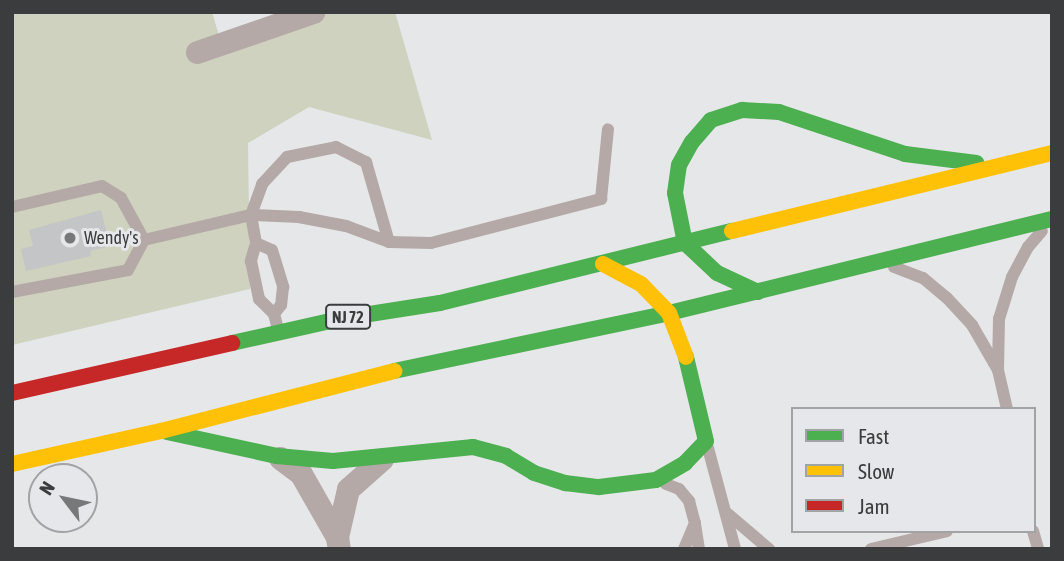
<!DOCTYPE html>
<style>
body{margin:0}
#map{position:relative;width:1064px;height:561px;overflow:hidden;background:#e6e7e9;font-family:"Asap Condensed",sans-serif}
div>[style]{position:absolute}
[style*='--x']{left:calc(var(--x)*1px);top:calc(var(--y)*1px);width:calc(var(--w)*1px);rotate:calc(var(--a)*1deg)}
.green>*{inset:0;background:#ced2be}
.building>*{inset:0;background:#c4c5c6}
.lane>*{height:12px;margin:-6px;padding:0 6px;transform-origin:6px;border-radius:6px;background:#b4a9a6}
.street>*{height:23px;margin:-11.5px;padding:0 11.5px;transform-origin:11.5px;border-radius:11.5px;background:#b4a9a6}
.fast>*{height:16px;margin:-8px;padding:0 8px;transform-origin:8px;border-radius:8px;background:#4caf50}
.slow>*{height:16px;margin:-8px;padding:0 8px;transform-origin:8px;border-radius:8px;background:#ffc107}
.jam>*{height:16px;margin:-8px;padding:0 8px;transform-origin:8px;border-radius:8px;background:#c62828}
.dots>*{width:19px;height:19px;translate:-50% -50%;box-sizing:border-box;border:4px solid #e5e7ea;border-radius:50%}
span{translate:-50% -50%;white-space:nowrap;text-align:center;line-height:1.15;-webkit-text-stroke:6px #e5e7ea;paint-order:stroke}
.shield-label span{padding:2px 5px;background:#e5e7ea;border:2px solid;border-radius:5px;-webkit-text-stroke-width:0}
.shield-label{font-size:16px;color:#3b3c3d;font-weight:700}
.poi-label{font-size:18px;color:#3b3c3d}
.left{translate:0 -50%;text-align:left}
.frame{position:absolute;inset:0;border:14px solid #3b3c3d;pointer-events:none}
.legend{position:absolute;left:791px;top:407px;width:245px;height:126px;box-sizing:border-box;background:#e5e7ea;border:2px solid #a1a3a5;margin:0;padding:9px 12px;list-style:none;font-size:21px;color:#3b3c3d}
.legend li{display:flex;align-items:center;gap:14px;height:35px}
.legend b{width:35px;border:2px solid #a1a3a5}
.north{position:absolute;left:28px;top:463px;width:70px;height:70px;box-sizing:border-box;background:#e5e7ea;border:2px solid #a1a3a5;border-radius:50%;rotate:302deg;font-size:19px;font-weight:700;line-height:28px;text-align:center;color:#3b3c3d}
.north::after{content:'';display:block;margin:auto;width:24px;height:32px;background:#777879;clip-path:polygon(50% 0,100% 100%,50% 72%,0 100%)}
</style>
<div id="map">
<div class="green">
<i style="clip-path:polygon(12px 12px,212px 12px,220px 39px,331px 12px,395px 12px,432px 140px,309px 107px,248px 143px,250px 289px,12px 345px)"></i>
</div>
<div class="building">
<i style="clip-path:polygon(101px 210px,110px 246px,90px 251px,91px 256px,26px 271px,21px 249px,33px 246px,29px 230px)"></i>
</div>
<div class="lane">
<i style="--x:336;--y:147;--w:34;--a:27"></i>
<i style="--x:366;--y:162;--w:83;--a:74"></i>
<i style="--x:389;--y:242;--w:46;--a:-159.6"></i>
<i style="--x:346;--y:226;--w:48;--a:-169.2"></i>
<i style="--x:299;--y:217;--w:48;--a:-177.6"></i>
<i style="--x:251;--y:215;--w:33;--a:-70"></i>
<i style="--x:262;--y:184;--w:37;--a:-47"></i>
<i style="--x:287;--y:157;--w:50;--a:-11.5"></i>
<i style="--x:12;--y:207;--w:92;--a:-13.1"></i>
<i style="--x:102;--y:186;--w:22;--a:32"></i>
<i style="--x:121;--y:198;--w:48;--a:61.3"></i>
<i style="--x:389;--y:242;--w:42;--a:1.4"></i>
<i style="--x:431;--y:243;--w:176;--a:-14.5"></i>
<i style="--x:601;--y:199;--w:70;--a:-84.3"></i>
<i style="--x:256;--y:243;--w:17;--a:24"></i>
<i style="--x:272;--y:250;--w:39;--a:73"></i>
<i style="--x:283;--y:287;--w:18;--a:96"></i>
<i style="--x:281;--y:305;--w:11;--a:128"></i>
<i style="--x:894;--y:267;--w:31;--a:21"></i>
<i style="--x:923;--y:278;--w:31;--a:40"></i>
<i style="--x:947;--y:298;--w:37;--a:47"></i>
<i style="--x:972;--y:325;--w:52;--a:60"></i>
<i style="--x:998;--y:370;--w:51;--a:-88.9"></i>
<i style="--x:999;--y:319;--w:44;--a:-72.8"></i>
<i style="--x:1012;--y:277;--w:34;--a:-62"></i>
<i style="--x:1028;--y:247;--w:21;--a:-49"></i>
<i style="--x:12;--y:292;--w:118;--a:-10.7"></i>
<i style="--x:128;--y:270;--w:34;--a:-62"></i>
<i style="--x:144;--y:240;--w:110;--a:-13.2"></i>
<i style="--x:251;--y:215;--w:28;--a:80"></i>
<i style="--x:256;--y:243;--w:19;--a:106"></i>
<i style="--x:251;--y:261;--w:39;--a:78"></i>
<i style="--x:259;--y:299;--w:21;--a:45"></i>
<i style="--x:274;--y:314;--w:16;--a:75"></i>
<i style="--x:998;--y:370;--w:40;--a:77"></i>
<i style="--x:708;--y:448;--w:105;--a:75"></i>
<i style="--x:666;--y:484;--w:14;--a:21"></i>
<i style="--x:679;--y:489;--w:16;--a:50"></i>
<i style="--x:689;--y:501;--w:23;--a:75"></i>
<i style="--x:695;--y:523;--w:28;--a:113"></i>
<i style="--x:728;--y:514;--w:54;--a:40.5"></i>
<i style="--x:695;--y:524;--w:25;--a:81"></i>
<i style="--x:1033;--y:531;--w:19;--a:74"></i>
<i style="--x:871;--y:549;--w:78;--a:-13.3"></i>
</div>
<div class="street">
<i style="--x:197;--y:52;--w:123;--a:-19"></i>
<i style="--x:280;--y:458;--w:26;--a:37"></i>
<i style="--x:301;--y:474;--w:73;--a:60.3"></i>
<i style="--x:337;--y:537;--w:12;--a:81"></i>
<i style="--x:337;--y:537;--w:49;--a:-77.1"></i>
<i style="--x:348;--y:489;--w:45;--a:-41.4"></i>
</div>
<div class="fast">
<i style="--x:758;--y:292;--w:45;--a:-155.1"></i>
<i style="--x:717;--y:273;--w:44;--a:-136.8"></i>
<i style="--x:685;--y:243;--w:51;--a:-101.3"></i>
<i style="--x:675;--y:193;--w:28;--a:-82"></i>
<i style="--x:679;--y:165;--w:26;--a:-61"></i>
<i style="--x:692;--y:142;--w:29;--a:-49"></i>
<i style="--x:711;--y:120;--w:33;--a:-18"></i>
<i style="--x:742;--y:110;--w:37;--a:3"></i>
<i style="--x:779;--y:112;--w:133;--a:18.4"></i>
<i style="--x:905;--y:154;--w:72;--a:7.2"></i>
<i style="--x:232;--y:343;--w:115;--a:-12.6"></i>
<i style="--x:344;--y:318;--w:97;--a:-8.9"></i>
<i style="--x:440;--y:303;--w:301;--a:-13.9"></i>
<i style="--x:394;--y:371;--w:281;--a:-11.9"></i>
<i style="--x:669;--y:313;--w:394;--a:-13.8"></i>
<i style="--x:167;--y:432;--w:113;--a:12.3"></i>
<i style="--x:277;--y:456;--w:56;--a:5.1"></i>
<i style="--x:333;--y:461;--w:141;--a:-5.7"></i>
<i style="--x:473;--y:447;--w:34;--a:15"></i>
<i style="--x:506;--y:456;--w:33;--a:31"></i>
<i style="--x:534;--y:473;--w:33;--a:18"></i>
<i style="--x:565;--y:483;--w:34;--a:7"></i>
<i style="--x:599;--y:487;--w:57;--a:-7"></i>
<i style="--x:656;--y:480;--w:34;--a:-30"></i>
<i style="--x:685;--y:463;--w:30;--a:-46"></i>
<i style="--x:706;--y:441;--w:86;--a:-103.4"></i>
</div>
<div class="slow">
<i style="--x:732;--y:231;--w:329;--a:-13.7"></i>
<i style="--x:603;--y:264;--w:43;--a:27.8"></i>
<i style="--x:641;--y:284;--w:40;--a:46"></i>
<i style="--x:669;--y:313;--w:47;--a:68.9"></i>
<i style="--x:12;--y:464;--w:153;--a:-12.5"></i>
<i style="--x:161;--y:431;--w:241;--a:-14.4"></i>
</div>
<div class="jam">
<i style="--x:12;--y:393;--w:226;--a:-12.8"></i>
</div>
<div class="dots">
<i style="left:70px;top:238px;background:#777879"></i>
</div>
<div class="shield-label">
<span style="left:348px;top:317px">NJ 72</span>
</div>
<div class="poi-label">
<span class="left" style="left:84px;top:238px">Wendy's</span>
</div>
<div class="frame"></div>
<ul class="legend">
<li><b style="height:9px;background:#4caf50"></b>Fast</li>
<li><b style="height:9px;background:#ffc107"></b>Slow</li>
<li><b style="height:9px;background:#c62828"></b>Jam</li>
</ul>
<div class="north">N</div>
</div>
